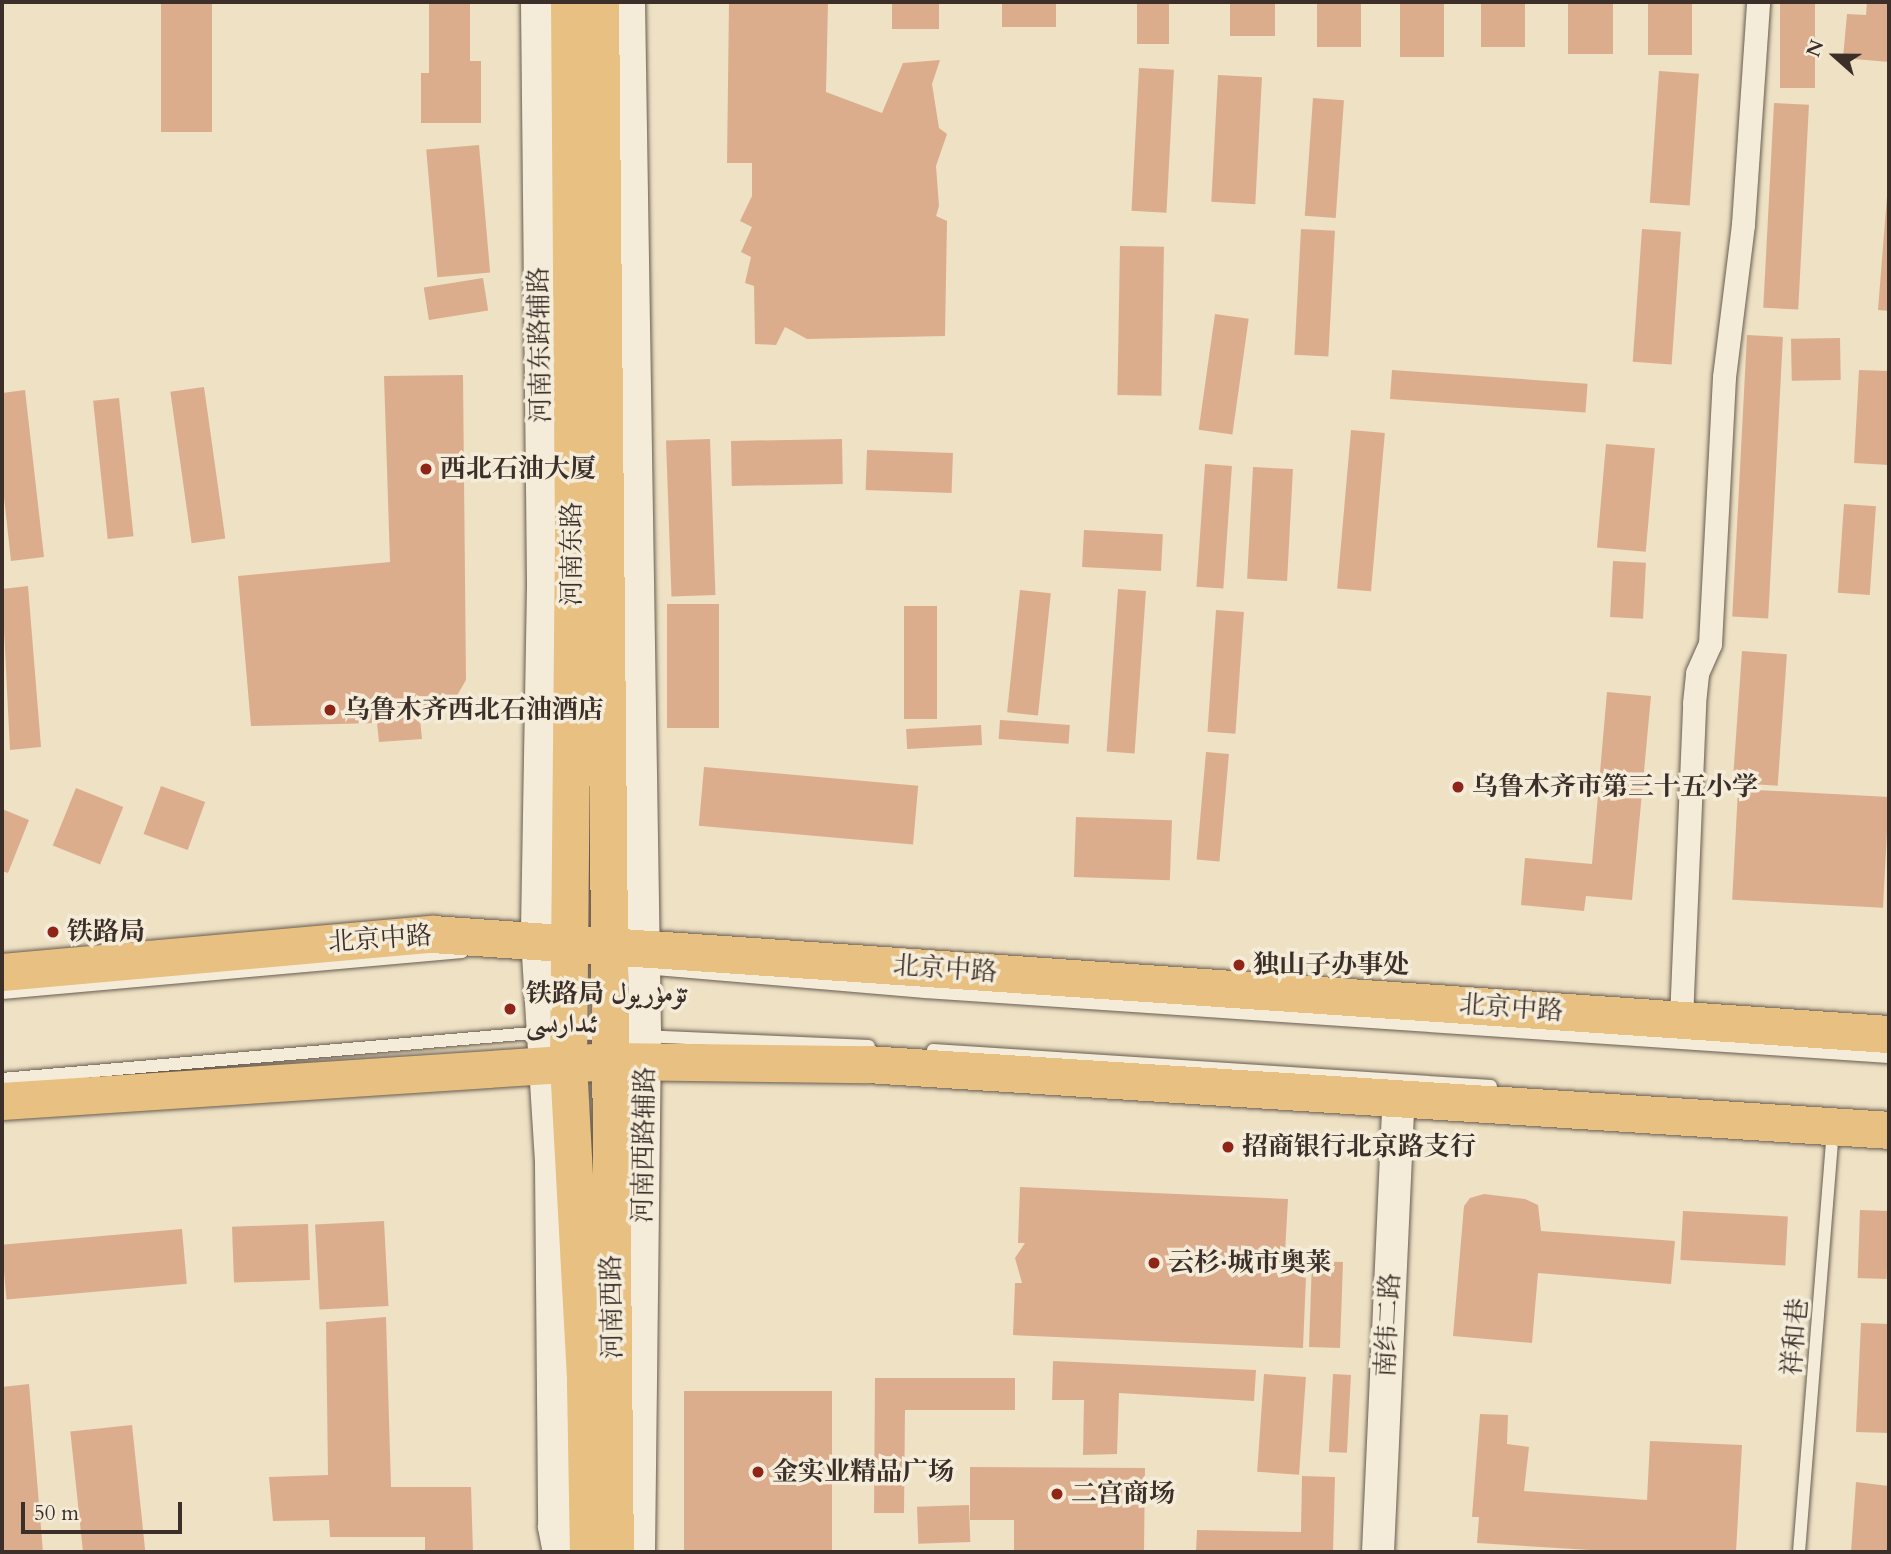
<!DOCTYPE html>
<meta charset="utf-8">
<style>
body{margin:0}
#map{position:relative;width:1891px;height:1554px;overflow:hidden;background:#eee1c4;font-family:Cardo,Amiri,"Noto Serif SC",serif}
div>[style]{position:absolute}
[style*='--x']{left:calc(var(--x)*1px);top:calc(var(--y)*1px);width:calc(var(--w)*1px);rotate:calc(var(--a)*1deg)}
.building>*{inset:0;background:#dcad8d;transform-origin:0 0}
.roads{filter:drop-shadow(0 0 2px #685c50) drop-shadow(0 0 2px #685c50)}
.lane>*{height:12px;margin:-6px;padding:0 6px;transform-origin:6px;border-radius:6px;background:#f4ecd9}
.street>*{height:23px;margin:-11.5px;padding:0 11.5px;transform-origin:11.5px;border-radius:11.5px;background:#f4ecd9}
.secondary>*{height:32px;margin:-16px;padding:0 16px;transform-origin:16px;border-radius:16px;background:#f4ecd9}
.primary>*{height:37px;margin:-18.5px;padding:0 18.5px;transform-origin:18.5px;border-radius:18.5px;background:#e7c082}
.dots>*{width:19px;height:19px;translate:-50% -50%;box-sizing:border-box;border:4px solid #f4ecd9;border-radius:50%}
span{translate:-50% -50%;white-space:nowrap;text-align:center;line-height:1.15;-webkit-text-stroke:7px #f4ecd9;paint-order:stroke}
.street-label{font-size:26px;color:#3c2f2a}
.poi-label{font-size:26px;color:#3c2f2a;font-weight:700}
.left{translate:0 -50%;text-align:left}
.frame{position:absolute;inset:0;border:4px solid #3c2f2a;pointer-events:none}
.north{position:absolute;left:1800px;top:21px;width:70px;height:70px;-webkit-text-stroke:5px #f4ecd9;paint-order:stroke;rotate:291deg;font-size:19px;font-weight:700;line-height:28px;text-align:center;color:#3c2f2a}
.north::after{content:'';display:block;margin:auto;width:24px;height:32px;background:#3c2f2a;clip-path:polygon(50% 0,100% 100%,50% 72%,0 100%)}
.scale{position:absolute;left:21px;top:1502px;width:161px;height:32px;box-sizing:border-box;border:4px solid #3c2f2a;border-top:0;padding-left:9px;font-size:21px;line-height:24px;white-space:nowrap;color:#3c2f2a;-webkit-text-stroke:5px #f4ecd9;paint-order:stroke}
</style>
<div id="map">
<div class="building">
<i style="left:161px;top:2px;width:51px;height:130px"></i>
<i style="clip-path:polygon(429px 2px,470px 2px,470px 61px,481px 61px,481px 123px,421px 123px,421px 73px,429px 73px)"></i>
<i style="clip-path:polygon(729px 2px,828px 2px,826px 92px,882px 113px,903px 63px,940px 60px,932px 84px,939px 128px,947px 134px,936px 166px,939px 206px,936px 216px,947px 221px,945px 336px,807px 339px,785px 327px,776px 345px,755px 344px,754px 286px,745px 283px,751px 257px,741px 252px,752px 227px,740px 221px,752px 196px,752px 163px,727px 163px)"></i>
<i style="left:892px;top:2px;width:47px;height:27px"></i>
<i style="left:1002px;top:2px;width:54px;height:25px"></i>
<i style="left:1137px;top:2px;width:32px;height:42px"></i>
<i style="left:1230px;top:2px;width:45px;height:34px"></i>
<i style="left:1317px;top:2px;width:44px;height:45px"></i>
<i style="left:1400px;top:2px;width:44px;height:55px"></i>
<i style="left:1481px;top:2px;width:44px;height:45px"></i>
<i style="left:1568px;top:2px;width:45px;height:52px"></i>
<i style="left:1648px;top:2px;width:44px;height:53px"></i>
<i style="left:1780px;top:2px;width:35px;height:86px"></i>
<i style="clip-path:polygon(1867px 2px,1889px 2px,1889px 62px,1843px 58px,1847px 14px,1866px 15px)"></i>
<i style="left:1139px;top:68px;width:35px;height:143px;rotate:3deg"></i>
<i style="left:1659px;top:71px;width:40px;height:132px;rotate:4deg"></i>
<i style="left:1218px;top:75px;width:44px;height:127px;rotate:3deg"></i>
<i style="left:1313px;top:98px;width:31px;height:118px;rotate:4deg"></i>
<i style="left:1774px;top:103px;width:35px;height:205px;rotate:3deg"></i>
<i style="left:479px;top:145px;width:128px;height:53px;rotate:85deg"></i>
<i style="clip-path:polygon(1887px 196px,1889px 196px,1889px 311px,1878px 310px)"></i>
<i style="left:1301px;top:229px;width:34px;height:126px;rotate:3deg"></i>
<i style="left:1642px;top:229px;width:39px;height:133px;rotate:4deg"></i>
<i style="left:1120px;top:246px;width:44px;height:149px;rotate:1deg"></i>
<i style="left:483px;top:278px;width:33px;height:60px;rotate:81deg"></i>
<i style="left:1215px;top:314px;width:34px;height:117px;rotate:8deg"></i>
<i style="left:1747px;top:335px;width:36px;height:282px;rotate:3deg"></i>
<i style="left:1840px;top:338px;width:42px;height:49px;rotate:89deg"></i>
<i style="left:1392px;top:370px;width:196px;height:29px;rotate:4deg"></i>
<i style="clip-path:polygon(1859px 370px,1889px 371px,1889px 465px,1854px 463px)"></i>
<i style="clip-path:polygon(463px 375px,466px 680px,448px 711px,420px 719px,422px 739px,379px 742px,377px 723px,251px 726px,238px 576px,390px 562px,384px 376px)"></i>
<i style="left:204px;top:387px;width:153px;height:34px;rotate:82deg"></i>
<i style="clip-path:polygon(25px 390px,44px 557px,11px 561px,2px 479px,2px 393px)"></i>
<i style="left:119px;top:398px;width:139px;height:26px;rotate:84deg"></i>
<i style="left:1351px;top:430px;width:34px;height:159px;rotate:5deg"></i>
<i style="left:710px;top:439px;width:156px;height:44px;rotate:88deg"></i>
<i style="left:842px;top:439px;width:45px;height:111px;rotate:89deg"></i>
<i style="left:1606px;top:444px;width:49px;height:104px;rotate:5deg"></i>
<i style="left:867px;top:450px;width:86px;height:40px;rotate:2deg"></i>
<i style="left:1205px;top:464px;width:27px;height:123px;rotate:4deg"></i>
<i style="left:1253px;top:467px;width:40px;height:112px;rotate:3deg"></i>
<i style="left:1844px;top:504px;width:32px;height:89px;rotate:4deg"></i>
<i style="left:1084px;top:530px;width:79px;height:37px;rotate:3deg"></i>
<i style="left:1613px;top:561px;width:33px;height:56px;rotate:3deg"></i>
<i style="clip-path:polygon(28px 586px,41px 747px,10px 750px,2px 589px)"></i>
<i style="left:1118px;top:589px;width:28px;height:163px;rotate:4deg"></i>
<i style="left:1020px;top:590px;width:31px;height:123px;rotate:6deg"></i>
<i style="left:667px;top:604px;width:52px;height:124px"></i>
<i style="left:904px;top:606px;width:33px;height:113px"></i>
<i style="left:1216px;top:610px;width:28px;height:122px;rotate:4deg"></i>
<i style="left:1742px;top:651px;width:45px;height:132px;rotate:4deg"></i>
<i style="clip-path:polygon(1607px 692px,1651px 696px,1632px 900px,1586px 896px,1584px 911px,1521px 905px,1525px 858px,1592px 864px)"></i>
<i style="left:1000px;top:720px;width:70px;height:19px;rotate:4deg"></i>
<i style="left:981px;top:725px;width:20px;height:75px;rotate:87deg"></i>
<i style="left:1206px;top:752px;width:23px;height:108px;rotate:5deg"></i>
<i style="left:704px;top:767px;width:215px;height:59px;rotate:5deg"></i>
<i style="left:161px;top:786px;width:47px;height:51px;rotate:20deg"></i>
<i style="left:76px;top:788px;width:51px;height:62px;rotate:22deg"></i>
<i style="left:1738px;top:789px;width:151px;height:111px;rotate:3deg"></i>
<i style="clip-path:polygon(2px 809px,29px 820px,8px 873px,2px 871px)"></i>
<i style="left:1076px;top:817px;width:96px;height:60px;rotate:2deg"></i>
<i style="clip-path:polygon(1020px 1187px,1288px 1199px,1285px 1252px,1307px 1253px,1303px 1348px,1013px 1335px,1015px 1283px,1022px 1283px,1015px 1258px,1025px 1243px,1018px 1243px)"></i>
<i style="clip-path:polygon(1484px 1194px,1525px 1199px,1538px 1205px,1541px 1231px,1675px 1241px,1671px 1284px,1538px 1273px,1532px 1343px,1453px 1336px,1464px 1206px,1470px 1198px)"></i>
<i style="left:1860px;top:1210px;width:29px;height:68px;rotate:2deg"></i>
<i style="left:1683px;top:1211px;width:105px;height:49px;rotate:3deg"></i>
<i style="left:384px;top:1221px;width:85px;height:69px;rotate:87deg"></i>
<i style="left:308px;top:1224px;width:56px;height:76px;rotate:88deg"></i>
<i style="left:182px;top:1229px;width:55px;height:181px;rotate:85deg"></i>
<i style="left:1312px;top:1261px;width:31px;height:86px;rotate:2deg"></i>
<i style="clip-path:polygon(386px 1317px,391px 1487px,471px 1487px,473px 1552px,425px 1552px,425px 1537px,330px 1537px,329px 1520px,273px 1521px,269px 1477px,328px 1475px,326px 1322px)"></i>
<i style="clip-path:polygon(1861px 1323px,1889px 1324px,1889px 1433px,1856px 1432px)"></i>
<i style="clip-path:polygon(1053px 1361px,1256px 1370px,1254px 1401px,1119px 1393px,1117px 1454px,1083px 1455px,1084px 1400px,1052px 1400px)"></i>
<i style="left:1264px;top:1374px;width:42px;height:98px;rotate:4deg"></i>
<i style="left:1333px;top:1374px;width:18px;height:78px;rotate:3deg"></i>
<i style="clip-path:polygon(875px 1378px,1015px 1378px,1015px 1410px,905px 1410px,904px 1513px,874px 1513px)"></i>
<i style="clip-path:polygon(29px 1384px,43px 1552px,2px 1552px,2px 1387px)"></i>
<i style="left:832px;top:1391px;width:161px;height:148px;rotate:90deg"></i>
<i style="clip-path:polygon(1480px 1414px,1508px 1415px,1507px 1444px,1529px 1447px,1524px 1491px,1647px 1500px,1650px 1441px,1742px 1445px,1736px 1552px,1624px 1552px,1477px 1543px,1479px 1517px,1472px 1517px)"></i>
<i style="left:132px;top:1425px;width:128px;height:62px;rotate:84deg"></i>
<i style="clip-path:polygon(970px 1467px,1145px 1468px,1144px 1552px,1014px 1552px,1014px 1520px,970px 1520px)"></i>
<i style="clip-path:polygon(1302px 1476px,1335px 1477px,1333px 1552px,1196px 1552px,1197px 1530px,1301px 1532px)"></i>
<i style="clip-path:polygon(1856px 1482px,1889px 1486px,1889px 1552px,1851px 1552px)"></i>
<i style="left:969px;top:1505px;width:37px;height:52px;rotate:88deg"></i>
</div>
<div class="roads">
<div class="lane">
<i style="--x:644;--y:968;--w:282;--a:4.9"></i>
<i style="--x:925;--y:992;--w:966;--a:3.86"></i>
<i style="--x:2;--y:993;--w:462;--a:-5.1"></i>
<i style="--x:573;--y:1033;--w:296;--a:2.5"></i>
<i style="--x:933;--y:1050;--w:559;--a:3.69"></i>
<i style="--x:2;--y:1079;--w:544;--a:-4.96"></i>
<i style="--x:1799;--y:1552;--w:423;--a:-85.4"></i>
</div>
<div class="street">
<i style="--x:1681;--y:1019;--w:316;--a:-87.6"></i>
<i style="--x:1694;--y:703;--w:30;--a:-84"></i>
<i style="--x:1697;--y:673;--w:32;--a:-66"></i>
<i style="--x:1710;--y:644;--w:267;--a:-87"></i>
<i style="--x:1724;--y:377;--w:154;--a:-82.9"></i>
<i style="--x:1743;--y:224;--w:223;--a:-86.1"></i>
</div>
<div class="secondary">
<i style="--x:537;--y:2;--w:584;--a:89.41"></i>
<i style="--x:543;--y:586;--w:353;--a:91"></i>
<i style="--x:537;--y:939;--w:225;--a:86.4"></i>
<i style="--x:551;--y:1164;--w:363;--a:89.5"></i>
<i style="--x:554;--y:1527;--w:25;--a:79"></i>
<i style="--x:629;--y:2;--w:1031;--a:89.11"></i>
<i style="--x:645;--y:1033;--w:519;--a:90.66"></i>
<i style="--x:1378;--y:1552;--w:454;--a:-87.4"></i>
</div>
<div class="primary">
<i style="--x:569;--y:2;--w:532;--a:89.57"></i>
<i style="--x:573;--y:534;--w:530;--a:90.54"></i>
<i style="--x:568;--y:1064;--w:319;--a:86.9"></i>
<i style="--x:585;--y:1383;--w:169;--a:89"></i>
<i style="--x:600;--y:2;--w:1550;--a:89.45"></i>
<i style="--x:2;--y:972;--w:432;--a:-5.1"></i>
<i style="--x:432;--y:934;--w:1460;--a:3.93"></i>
<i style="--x:2;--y:1101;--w:609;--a:-3.76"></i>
<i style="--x:610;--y:1061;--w:257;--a:0.7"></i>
<i style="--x:867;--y:1064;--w:1024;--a:3.69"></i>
</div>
</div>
<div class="dots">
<i style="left:426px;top:469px;background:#8f2418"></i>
<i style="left:330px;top:710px;background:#8f2418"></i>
<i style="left:1458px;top:787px;background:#8f2418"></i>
<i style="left:53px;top:932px;background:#8f2418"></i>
<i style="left:1239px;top:965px;background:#8f2418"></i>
<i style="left:510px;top:1009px;background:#8f2418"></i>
<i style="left:1228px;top:1147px;background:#8f2418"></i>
<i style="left:1154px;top:1263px;background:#8f2418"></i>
<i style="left:758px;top:1472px;background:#8f2418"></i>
<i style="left:1057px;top:1494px;background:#8f2418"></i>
</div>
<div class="street-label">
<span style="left:540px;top:345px;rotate:-91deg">河南东路辅路</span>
<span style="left:572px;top:554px;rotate:-90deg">河南东路</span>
<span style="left:380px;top:939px;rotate:-4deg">北京中路</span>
<span style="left:945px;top:969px;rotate:4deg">北京中路</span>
<span style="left:1511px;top:1008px;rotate:4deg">北京中路</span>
<span style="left:644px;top:1145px;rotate:-89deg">河南西路辅路</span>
<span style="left:612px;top:1307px;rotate:-91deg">河南西路</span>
<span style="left:1388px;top:1325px;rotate:-87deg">南纬二路</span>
<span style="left:1795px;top:1337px;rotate:-85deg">祥和巷</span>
</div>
<div class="poi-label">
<span class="left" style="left:440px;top:469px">西北石油大厦</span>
<span class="left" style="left:344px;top:710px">乌鲁木齐西北石油酒店</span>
<span class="left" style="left:1472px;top:787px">乌鲁木齐市第三十五小学</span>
<span class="left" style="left:67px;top:932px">铁路局</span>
<span class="left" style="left:1253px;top:965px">独山子办事处</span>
<span class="left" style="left:526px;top:1009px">铁路局 تۆمۈريول<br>ئىدارىسى</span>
<span class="left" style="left:1242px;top:1147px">招商银行北京路支行</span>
<span class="left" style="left:1168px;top:1263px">云杉·城市奥莱</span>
<span class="left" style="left:772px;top:1472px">金实业精品广场</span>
<span class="left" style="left:1071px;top:1494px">二宫商场</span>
</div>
<div class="frame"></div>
<div class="north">N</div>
<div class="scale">50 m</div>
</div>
